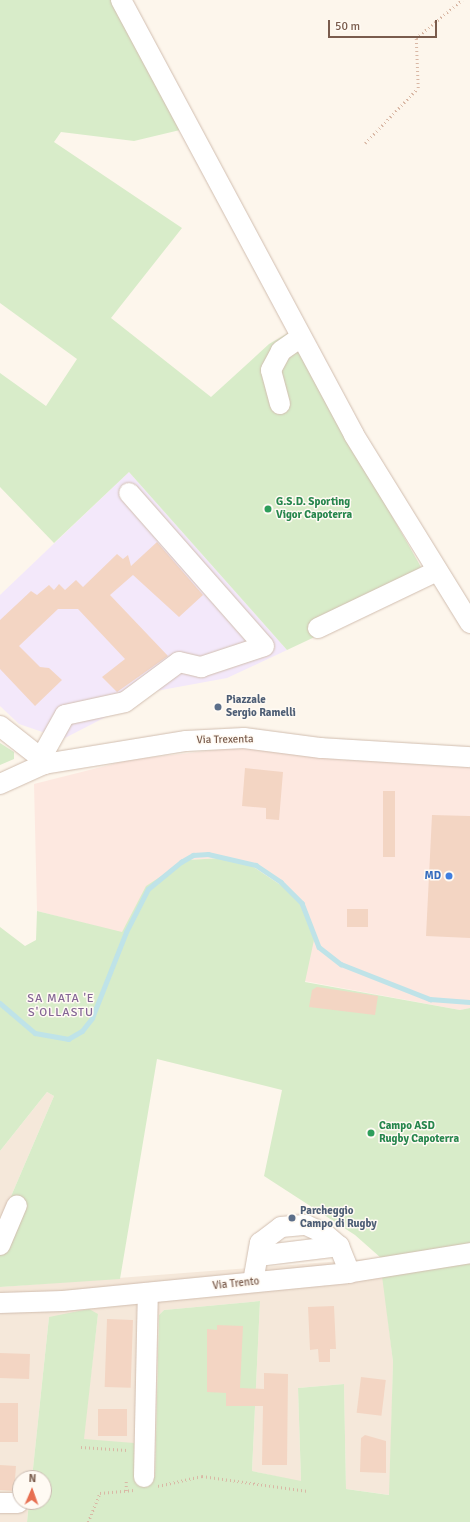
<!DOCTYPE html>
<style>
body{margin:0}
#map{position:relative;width:470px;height:1522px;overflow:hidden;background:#fdf6ec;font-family:Signika,sans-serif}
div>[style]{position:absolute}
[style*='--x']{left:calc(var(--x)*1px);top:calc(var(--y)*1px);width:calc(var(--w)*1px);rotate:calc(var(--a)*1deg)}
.residential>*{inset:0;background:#f5e8da}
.commercial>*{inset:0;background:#fde8e0}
.education>*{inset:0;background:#f3e8fa}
.green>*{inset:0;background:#d8ecc9}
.stream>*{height:4.5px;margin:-2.25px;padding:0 2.25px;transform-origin:2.25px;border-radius:2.25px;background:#bfe3e8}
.building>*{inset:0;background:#f3d5c3;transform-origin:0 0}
.path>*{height:2.5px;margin-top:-1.25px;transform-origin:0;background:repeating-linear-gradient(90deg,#d9b8a5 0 1px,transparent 0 4px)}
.roads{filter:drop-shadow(0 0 1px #d1beb0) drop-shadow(0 0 1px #d1beb0)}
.minor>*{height:20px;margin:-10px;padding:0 10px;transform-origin:10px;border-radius:10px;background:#fff}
.dots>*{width:11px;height:11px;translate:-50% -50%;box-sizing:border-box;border:2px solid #fffaf3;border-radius:50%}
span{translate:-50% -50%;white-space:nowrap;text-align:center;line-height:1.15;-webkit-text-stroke:3px #fffaf3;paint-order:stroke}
.leisure-label{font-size:11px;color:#27864d;font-weight:700}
.left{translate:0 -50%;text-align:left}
.service-label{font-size:11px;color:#4e5e75;font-weight:700}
.street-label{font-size:11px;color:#7a5c4d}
.shop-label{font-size:11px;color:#366cbe;font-weight:700}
.right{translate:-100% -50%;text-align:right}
.neighbourhood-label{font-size:12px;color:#846695;letter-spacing:1px}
.north{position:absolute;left:12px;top:1470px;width:40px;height:40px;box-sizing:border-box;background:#fffaf3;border:1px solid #cabbb1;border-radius:50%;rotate:2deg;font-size:11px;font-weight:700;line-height:16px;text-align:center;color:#7a5c4d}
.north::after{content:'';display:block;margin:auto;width:14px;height:18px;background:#e76f51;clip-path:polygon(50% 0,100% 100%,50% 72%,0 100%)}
.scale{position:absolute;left:328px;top:20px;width:109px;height:18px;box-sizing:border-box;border:2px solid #7a5c4d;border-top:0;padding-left:5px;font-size:12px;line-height:14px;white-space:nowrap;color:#7a5c4d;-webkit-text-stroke:3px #fffaf3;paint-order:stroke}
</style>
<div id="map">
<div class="residential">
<i style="clip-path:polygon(47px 1092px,54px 1096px,0 1222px,0 1151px)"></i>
<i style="clip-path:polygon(381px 1258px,393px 1362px,390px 1495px,346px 1489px,344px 1384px,298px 1388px,301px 1482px,252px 1471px,260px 1301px,164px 1310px,159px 1315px,155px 1477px,134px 1478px,83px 1440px,98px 1314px,49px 1317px,32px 1478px,20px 1478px,20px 1502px,29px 1502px,27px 1522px,0 1522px,0 1287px)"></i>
</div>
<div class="commercial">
<i style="clip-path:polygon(240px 747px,344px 760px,470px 764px,470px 1008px,460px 1010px,304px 981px,288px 890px,249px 864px,223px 858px,186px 860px,147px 886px,122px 933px,37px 911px,34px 784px,129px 760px)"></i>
</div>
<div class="education">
<i style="clip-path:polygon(129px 472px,287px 650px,227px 678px,156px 691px,63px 739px,19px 724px,0 706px,0 595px)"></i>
</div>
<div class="green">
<i style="clip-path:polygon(0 0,111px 0,151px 70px,180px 130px,134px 141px,61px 132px,54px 142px,182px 228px,111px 318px,211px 397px,269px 344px,288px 333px,421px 567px,413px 573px,421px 587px,287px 650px,129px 472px,54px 543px,0 487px,0 373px,46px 406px,77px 359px,0 303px)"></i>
<i style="clip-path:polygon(0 743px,14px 752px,14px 759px,0 765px)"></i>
<i style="clip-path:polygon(223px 858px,249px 864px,288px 890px,303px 908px,314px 940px,305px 982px,460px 1010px,470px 1008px,470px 1244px,381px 1258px,355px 1235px,264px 1176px,282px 1090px,157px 1059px,120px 1279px,0 1287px,0 1222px,54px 1096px,47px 1092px,0 1151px,0 927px,25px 946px,36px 940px,37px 911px,122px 932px,146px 886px,186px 860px)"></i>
<i style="clip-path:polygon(470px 1262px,470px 1522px,27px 1522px,29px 1502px,44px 1502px,44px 1478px,32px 1478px,49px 1317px,89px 1309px,98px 1314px,84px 1439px,134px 1443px,134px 1478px,155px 1477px,159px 1315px,164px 1310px,260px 1301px,252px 1471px,301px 1481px,298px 1388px,344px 1384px,346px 1489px,389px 1495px,393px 1362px,382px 1276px)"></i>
</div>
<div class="stream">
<i style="--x:0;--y:1003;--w:46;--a:40.6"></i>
<i style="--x:35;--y:1033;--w:34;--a:10"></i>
<i style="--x:68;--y:1039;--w:16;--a:-30"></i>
<i style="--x:82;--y:1031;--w:16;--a:-52"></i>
<i style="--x:92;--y:1018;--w:92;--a:-68.4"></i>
<i style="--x:126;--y:932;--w:48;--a:-62.9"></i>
<i style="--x:148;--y:889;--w:43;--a:-39.3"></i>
<i style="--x:181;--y:862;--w:14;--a:-30"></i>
<i style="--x:193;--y:855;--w:15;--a:-4"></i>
<i style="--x:208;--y:854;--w:49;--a:12.9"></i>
<i style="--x:256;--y:865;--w:30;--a:34"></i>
<i style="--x:281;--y:882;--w:30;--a:45"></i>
<i style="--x:302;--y:903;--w:47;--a:68.9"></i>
<i style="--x:319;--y:947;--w:28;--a:38"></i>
<i style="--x:341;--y:964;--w:96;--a:21.5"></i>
<i style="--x:430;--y:999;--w:40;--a:4.3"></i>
</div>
<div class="building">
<i style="clip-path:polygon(157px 542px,203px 595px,179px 617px,133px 575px,110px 595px,168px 656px,117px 692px,102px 677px,125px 659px,78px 609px,58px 609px,19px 646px,40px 667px,49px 668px,62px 680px,35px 706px,0 669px,0 620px,31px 591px,37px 595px,49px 585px,54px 590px,59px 584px,65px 590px,76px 580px,83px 587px,117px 554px,123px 559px,128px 555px,131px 566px)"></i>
<i style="clip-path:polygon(245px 768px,283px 772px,279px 820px,266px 819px,266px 808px,242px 806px)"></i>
<i style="left:383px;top:791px;width:12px;height:66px"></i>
<i style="clip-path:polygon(432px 815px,470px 816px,470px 938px,426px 936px)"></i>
<i style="left:347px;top:909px;width:21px;height:18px"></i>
<i style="clip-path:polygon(317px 987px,378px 996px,375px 1015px,309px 1007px,312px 990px)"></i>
<i style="clip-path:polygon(334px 1306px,336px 1349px,330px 1349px,330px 1362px,319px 1362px,318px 1349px,310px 1350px,308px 1307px)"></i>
<i style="left:107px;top:1319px;width:26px;height:68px;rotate:2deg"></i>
<i style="clip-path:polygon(217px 1325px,243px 1326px,240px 1388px,264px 1389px,264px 1373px,288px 1374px,287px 1465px,262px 1465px,263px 1406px,226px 1406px,226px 1393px,207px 1392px,207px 1329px,217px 1330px)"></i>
<i style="left:0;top:1353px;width:30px;height:25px;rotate:2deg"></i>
<i style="left:361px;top:1377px;width:25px;height:36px;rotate:7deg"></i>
<i style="left:0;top:1403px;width:18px;height:39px"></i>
<i style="left:98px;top:1409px;width:29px;height:27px"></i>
<i style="clip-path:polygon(365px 1435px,386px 1441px,386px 1473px,360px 1472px,361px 1438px)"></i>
<i style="left:0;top:1465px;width:16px;height:25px;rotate:4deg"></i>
</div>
<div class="path">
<i style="--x:365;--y:143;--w:76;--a:-46.1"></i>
<i style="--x:418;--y:88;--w:50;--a:-92.3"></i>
<i style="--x:416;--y:38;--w:60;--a:-39.6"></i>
<i style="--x:81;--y:1447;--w:46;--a:3.7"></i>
<i style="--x:158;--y:1486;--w:45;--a:-12.8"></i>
<i style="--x:202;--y:1476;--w:107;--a:8.1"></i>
<i style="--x:126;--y:1491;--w:12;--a:-90"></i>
<i style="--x:88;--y:1522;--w:31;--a:-68"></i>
<i style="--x:100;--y:1493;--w:34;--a:-5"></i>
</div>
<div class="roads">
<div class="minor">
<i style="--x:121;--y:0;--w:493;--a:61.8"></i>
<i style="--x:354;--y:435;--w:221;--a:58.3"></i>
<i style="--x:280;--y:404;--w:35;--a:-105"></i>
<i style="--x:271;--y:370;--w:21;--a:-62"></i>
<i style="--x:281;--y:351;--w:24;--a:-35"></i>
<i style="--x:318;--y:628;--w:132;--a:-25.6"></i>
<i style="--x:0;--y:726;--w:52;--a:38"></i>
<i style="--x:41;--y:758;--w:7;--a:63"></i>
<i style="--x:41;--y:758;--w:49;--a:-60.8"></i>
<i style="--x:65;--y:715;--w:61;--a:-12.2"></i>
<i style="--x:125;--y:702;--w:67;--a:-36.5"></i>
<i style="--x:179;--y:662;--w:23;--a:13"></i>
<i style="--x:201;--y:667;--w:66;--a:-18.4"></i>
<i style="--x:264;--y:646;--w:204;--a:-131.4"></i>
<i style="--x:0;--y:784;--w:48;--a:-24.4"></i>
<i style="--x:44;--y:764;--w:144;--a:-9.2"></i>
<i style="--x:186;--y:741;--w:58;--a:-3"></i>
<i style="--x:244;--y:738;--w:78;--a:7.4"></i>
<i style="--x:321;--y:748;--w:149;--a:3.5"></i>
<i style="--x:0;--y:1245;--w:43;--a:-67"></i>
<i style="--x:258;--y:1256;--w:82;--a:-7"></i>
<i style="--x:253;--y:1282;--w:40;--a:-80"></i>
<i style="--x:260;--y:1243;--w:26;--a:-37"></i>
<i style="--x:281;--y:1227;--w:25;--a:-5"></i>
<i style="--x:306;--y:1225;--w:21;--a:25"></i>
<i style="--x:325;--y:1234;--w:18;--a:41"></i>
<i style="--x:339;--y:1246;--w:29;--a:68"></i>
<i style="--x:0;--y:1303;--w:63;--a:-1.8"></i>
<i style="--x:63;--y:1301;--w:285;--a:-5.6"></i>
<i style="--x:347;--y:1273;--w:125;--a:-9.2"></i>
<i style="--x:144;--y:1477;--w:184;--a:-88.8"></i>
<i style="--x:0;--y:1503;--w:18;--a:0"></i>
</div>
</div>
<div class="dots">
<i style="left:268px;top:509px;background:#2e9e5b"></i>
<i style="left:218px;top:707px;background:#5c6f8a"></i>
<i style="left:449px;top:876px;background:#3f7fe0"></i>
<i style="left:371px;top:1133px;background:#2e9e5b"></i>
<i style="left:292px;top:1218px;background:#5c6f8a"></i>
</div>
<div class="leisure-label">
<span class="left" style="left:276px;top:509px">G.S.D. Sporting<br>Vigor Capoterra</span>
<span class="left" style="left:379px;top:1133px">Campo ASD<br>Rugby Capoterra</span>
</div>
<div class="service-label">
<span class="left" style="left:226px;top:707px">Piazzale<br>Sergio Ramelli</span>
<span class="left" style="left:300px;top:1218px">Parcheggio<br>Campo di Rugby</span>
</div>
<div class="street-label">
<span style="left:225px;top:740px;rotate:-1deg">Via Trexenta</span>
<span style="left:236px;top:1284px;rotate:-6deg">Via Trento</span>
</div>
<div class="shop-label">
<span class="right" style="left:441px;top:876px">MD</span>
</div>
<div class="neighbourhood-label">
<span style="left:61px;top:1006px">SA MATA 'E<br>S'OLLASTU</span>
</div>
<div class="north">N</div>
<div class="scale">50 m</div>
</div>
